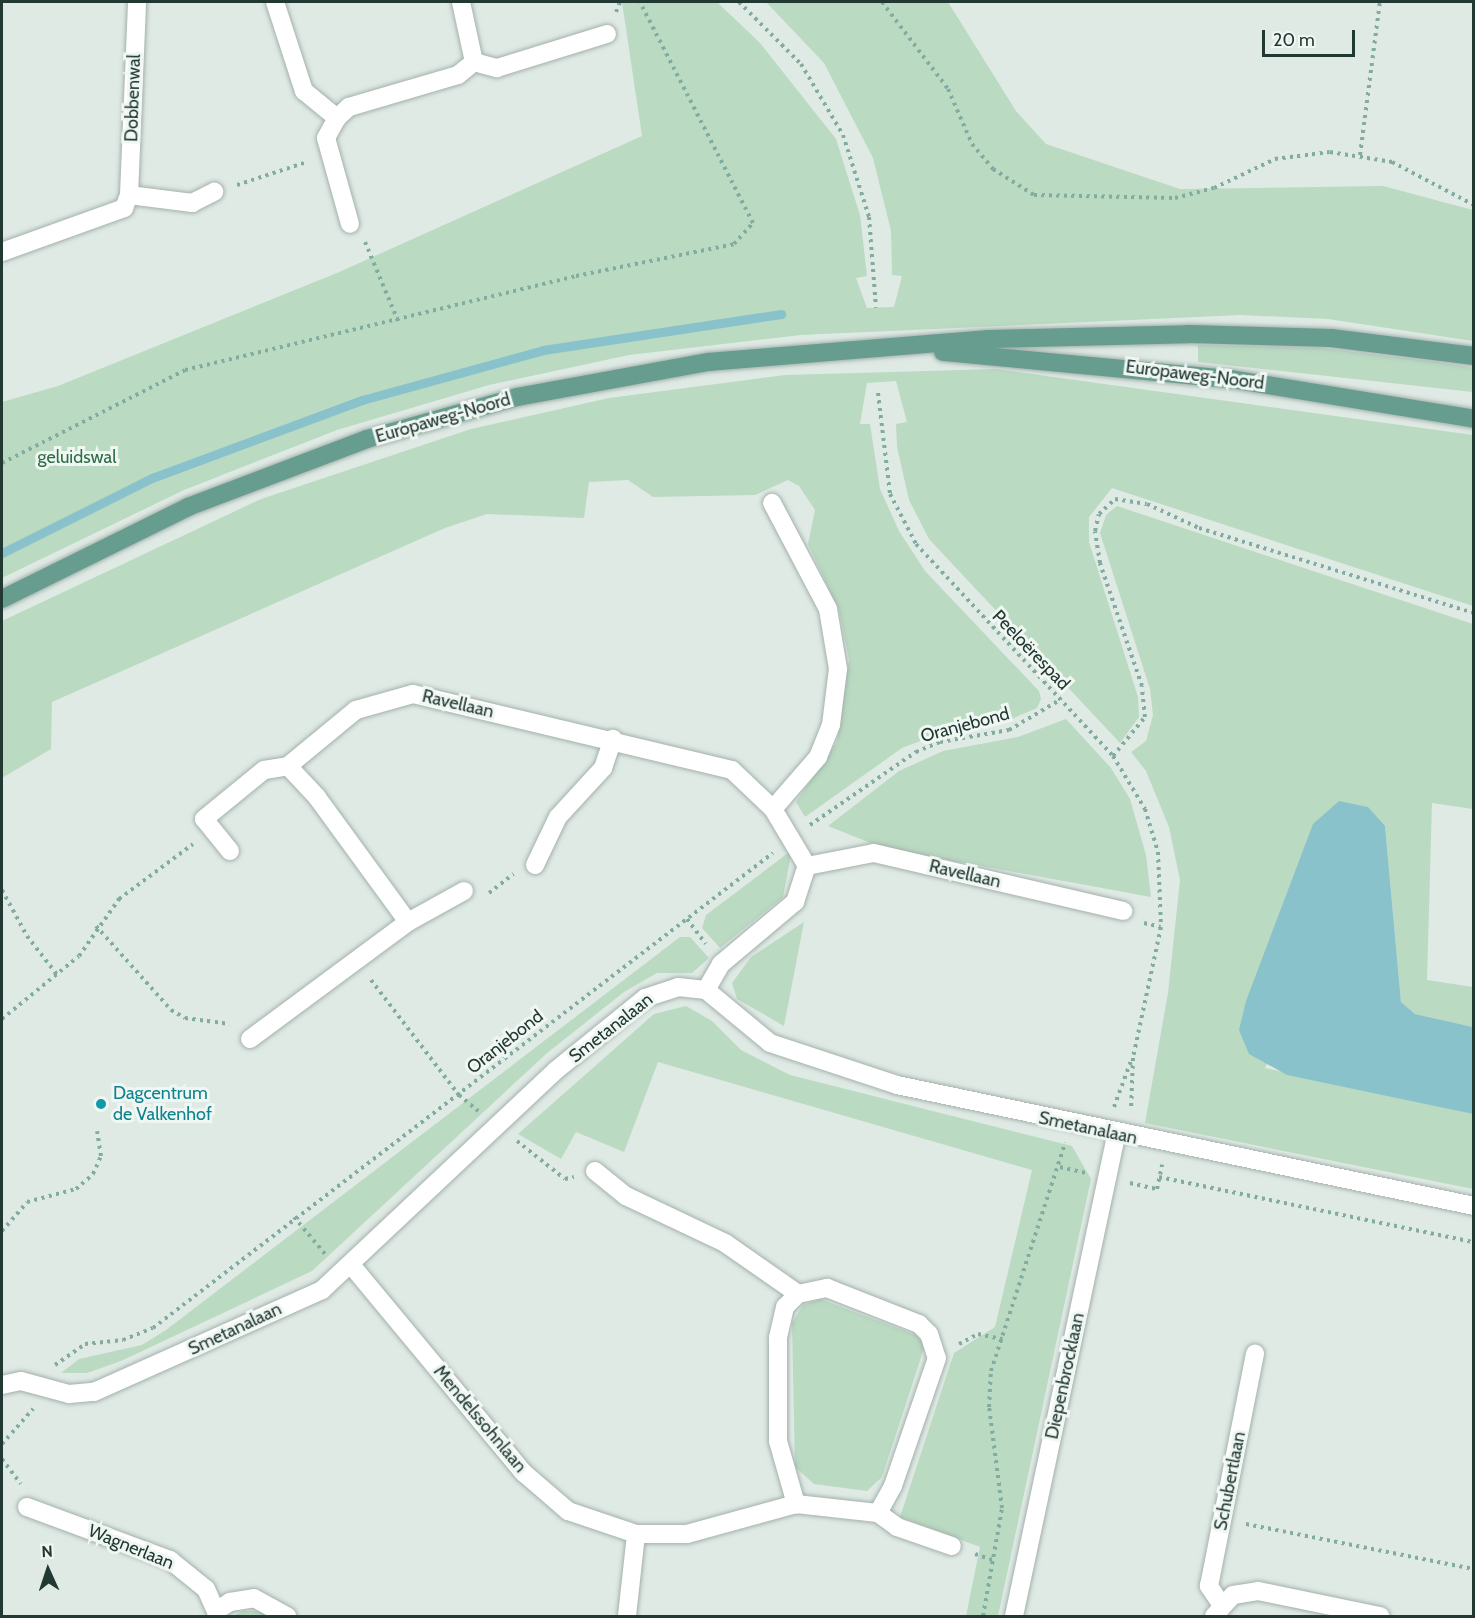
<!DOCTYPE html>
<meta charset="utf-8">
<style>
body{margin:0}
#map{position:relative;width:1475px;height:1618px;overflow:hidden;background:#e0eae5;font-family:Cabin,sans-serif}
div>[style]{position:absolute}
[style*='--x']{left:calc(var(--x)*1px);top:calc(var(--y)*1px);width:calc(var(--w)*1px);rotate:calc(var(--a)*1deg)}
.green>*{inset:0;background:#badac2}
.water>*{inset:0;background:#8ac2cc}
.stream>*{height:9px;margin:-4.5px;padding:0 4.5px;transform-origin:4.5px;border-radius:4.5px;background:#8ac2cc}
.path>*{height:4px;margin-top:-2px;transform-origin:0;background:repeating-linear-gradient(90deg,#82ac9f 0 3px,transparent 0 7.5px)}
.roads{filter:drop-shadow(0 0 2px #a3b1ac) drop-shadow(0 0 2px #a3b1ac)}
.minor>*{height:18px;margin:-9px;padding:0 9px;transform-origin:9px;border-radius:9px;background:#fff}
.major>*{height:18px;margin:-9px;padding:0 9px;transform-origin:9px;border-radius:9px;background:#679d8f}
.dots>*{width:16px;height:16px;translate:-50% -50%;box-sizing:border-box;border:3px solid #f0f7f3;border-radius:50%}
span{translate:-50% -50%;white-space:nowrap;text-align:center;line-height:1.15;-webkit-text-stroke:6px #f0f7f3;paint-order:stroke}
.street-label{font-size:18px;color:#223933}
.park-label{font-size:18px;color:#2e6d47}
.culture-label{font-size:18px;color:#0d838f}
.left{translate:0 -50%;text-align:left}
.frame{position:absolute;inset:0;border:3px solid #223933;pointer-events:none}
.north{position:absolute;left:18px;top:1540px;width:60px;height:60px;-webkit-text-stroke:4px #f0f7f3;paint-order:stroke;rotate:357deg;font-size:16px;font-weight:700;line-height:24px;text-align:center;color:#223933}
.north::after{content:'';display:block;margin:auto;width:21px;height:27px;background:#223933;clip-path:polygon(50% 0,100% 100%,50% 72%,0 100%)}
.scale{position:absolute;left:1262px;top:30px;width:93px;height:27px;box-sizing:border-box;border:3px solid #223933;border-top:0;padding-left:8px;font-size:18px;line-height:21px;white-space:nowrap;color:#223933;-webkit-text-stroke:4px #f0f7f3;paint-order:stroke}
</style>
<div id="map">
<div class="green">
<i style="clip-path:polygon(622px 2px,717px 2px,760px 43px,836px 139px,860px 215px,867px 276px,856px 278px,867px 308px,894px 307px,902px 276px,892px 275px,891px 231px,873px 158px,824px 63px,766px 2px,948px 2px,1016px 111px,1046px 144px,1180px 189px,1383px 186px,1473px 210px,1473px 341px,1328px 319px,1241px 315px,801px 335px,629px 355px,489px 385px,337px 430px,184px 490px,2px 578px,2px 402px,58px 386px,337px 273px,642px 136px)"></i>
<i style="clip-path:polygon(1198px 345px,1320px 348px,1437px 362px,1473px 368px,1473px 392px,1198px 362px)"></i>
<i style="clip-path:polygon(996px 369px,1473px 435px,1473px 606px,1112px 488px,1089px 517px,1089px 542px,1138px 697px,1139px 717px,1120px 743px,929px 539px,909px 500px,897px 447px,896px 424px,907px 422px,896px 381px,867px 383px,860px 424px,870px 424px,880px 489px,899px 531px,925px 571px,1039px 691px,1041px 699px,1037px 708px,1007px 721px,947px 731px,902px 748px,805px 817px,796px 802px,837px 742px,849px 660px,839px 610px,808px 544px,815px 510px,799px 486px,788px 480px,755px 495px,653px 497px,628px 480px,589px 482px,584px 518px,487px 514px,445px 528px,52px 702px,51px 749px,2px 778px,2px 621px,261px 499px,471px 429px,609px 398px,785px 375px)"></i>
<i style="clip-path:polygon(1117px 506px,1473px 624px,1473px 809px,1432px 803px,1427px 980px,1473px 987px,1473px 1027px,1415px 1014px,1401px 1002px,1385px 826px,1265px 1068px,1473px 1114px,1473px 1189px,1145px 1123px,1168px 993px,1180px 880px,1169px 827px,1146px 771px,1131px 752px,1146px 741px,1153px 715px,1150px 689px,1100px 533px,1106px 515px)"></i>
<i style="clip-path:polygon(1066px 719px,1111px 768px,1130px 799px,1146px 855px,1151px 897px,883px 848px,828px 826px,899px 771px,943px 751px,1018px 737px)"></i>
<i style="clip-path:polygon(792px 850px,783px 897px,720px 948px,702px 928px,706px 915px)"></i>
<i style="clip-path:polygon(804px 922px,784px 1026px,737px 999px,732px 983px,751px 957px)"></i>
<i style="clip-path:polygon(680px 937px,690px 937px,709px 958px,692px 973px,657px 973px,624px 992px,546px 1054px,312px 1271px,121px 1361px,87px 1373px,61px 1373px,79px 1359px,142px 1345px,166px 1330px)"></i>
<i style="clip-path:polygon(686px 1006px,712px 1021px,741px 1050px,790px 1075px,1072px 1146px,1091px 1179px,998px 1616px,966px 1616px,980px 1547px,900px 1517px,954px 1353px,995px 1327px,1032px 1170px,658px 1062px,624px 1152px,576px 1132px,561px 1159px,518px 1134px,654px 1014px)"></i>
<i style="clip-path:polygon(820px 1299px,916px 1335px,925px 1345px,882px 1477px,867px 1491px,814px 1484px,795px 1467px,792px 1323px,803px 1305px)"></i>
<i style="clip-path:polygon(243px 1611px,258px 1611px,270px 1616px,233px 1616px)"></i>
</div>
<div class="water">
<i style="clip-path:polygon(1339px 801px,1368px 807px,1385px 826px,1401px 1002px,1415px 1014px,1473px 1027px,1473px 1114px,1287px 1075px,1249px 1054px,1239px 1030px,1246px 1001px,1313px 824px)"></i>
</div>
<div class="stream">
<i style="--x:2;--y:553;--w:168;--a:-26.6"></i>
<i style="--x:152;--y:478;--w:224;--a:-20.4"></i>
<i style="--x:362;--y:400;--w:188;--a:-15.4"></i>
<i style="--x:543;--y:350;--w:241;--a:-8.6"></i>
</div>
<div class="path">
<i style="--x:739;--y:2;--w:88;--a:45"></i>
<i style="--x:801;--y:64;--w:82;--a:59.4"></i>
<i style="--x:843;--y:135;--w:86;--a:72.4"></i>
<i style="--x:869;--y:217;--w:91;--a:85.6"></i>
<i style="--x:882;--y:2;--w:109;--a:52.8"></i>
<i style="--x:948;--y:89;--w:60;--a:66.4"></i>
<i style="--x:972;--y:144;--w:33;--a:50"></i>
<i style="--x:993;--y:169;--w:49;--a:32.4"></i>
<i style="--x:1034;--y:195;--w:141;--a:1.2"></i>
<i style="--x:1175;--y:198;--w:40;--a:-14.4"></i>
<i style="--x:1214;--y:188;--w:68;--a:-25.4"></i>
<i style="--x:1275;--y:159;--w:55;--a:-7.3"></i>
<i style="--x:1330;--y:152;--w:63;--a:9.2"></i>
<i style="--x:1392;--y:162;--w:93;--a:27.7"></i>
<i style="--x:616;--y:12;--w:11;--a:-68"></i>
<i style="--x:1360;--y:155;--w:154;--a:-82.6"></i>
<i style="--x:237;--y:185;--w:74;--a:-18.2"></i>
<i style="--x:365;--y:242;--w:86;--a:67.3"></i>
<i style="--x:878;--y:393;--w:102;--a:83.2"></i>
<i style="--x:890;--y:494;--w:56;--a:62.5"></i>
<i style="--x:916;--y:544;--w:289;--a:47.1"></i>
<i style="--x:1113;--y:756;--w:62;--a:58.9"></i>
<i style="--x:1145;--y:809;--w:45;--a:73.2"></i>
<i style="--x:1158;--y:852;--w:75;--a:87.7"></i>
<i style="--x:1161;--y:927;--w:134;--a:102.1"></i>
<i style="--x:1133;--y:1058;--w:51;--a:92.2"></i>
<i style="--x:2;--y:463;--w:205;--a:-26.9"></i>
<i style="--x:185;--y:370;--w:402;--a:-13.5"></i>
<i style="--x:576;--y:276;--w:161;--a:-11.4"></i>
<i style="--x:734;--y:244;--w:28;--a:-48"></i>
<i style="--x:753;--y:223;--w:248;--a:-117.1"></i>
<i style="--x:1113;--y:756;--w:50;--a:-50.6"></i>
<i style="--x:1145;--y:717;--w:31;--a:-96"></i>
<i style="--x:1142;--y:686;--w:130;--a:-108.9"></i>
<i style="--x:1100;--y:563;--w:32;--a:-99"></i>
<i style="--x:1095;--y:531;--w:17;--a:-77"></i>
<i style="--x:1099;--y:514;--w:22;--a:-43"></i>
<i style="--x:1115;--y:499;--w:32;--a:9"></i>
<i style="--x:1147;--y:504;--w:57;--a:24.8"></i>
<i style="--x:1199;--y:528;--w:288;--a:17.2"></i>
<i style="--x:810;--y:825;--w:129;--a:-34.6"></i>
<i style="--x:916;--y:752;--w:26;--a:-23"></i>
<i style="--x:940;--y:742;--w:70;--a:-9.9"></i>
<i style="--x:1009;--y:730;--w:59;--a:-30.5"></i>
<i style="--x:2;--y:890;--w:52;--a:61.5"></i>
<i style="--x:27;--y:936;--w:51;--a:52.2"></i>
<i style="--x:489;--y:893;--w:31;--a:-38"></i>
<i style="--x:687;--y:919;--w:31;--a:53"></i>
<i style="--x:1144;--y:923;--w:17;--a:13"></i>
<i style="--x:96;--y:926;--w:113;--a:48.2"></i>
<i style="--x:171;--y:1010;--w:16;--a:30"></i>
<i style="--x:185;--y:1018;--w:45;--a:7.6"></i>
<i style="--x:371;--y:980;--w:145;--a:52.6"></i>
<i style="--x:459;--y:1095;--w:25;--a:40"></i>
<i style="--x:2;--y:1019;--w:99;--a:-39.3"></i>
<i style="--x:79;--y:956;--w:70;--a:-54.9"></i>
<i style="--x:119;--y:899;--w:92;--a:-36.6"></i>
<i style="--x:1114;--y:1107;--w:52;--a:-69.8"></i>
<i style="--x:517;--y:1141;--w:61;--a:38.4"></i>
<i style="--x:565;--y:1179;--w:9;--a:-13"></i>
<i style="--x:1060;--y:1167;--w:26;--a:13"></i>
<i style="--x:1159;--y:1177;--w:322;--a:11.7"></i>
<i style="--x:1130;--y:1183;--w:28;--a:13"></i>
<i style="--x:1157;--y:1189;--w:25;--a:-78"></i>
<i style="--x:294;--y:1217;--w:48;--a:50"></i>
<i style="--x:2;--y:1231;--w:38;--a:-49"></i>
<i style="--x:27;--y:1202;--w:51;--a:-14.9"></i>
<i style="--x:76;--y:1189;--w:23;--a:-41"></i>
<i style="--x:93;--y:1174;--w:20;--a:-66"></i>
<i style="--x:101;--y:1156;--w:25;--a:-99"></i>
<i style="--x:959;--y:1344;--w:21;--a:-28"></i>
<i style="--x:978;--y:1334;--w:25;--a:12"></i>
<i style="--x:55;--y:1365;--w:37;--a:-35"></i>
<i style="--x:85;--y:1344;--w:38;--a:-6"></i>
<i style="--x:123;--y:1340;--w:32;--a:-22"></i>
<i style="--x:153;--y:1328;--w:781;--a:-37.46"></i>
<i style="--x:2;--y:1444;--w:47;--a:-48.5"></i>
<i style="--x:2;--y:1459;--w:31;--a:53"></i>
<i style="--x:1246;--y:1524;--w:232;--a:11.2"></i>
<i style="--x:975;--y:1554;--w:21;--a:19"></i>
<i style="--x:983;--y:1616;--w:110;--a:-80"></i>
<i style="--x:1002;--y:1508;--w:102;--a:-97.3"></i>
<i style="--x:989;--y:1407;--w:36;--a:-87"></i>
<i style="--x:991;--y:1371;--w:240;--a:-72"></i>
</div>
<div class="roads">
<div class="minor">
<i style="--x:275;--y:2;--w:94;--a:72"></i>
<i style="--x:304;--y:91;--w:43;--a:39.3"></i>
<i style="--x:337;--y:118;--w:23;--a:119"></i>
<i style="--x:326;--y:138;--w:89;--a:74.4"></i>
<i style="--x:461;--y:2;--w:61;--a:77.8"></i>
<i style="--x:337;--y:118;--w:16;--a:-43"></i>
<i style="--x:349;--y:107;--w:114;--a:-16.4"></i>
<i style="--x:458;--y:75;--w:21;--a:-39"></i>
<i style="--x:474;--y:62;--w:24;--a:15"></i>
<i style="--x:497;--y:68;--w:115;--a:-17.2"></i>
<i style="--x:129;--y:195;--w:64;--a:7.2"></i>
<i style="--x:192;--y:203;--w:25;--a:-27"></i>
<i style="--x:2;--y:252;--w:130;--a:-19.8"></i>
<i style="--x:124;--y:208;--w:14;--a:-69"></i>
<i style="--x:129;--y:195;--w:193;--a:-87.6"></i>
<i style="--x:773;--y:809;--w:66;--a:59.2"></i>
<i style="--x:807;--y:866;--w:68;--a:-11"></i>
<i style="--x:874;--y:853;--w:256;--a:13.1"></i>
<i style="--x:230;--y:851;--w:41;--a:-129.1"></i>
<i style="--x:204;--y:819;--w:77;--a:-39.2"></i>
<i style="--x:264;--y:770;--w:24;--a:-9"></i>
<i style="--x:288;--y:766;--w:88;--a:-39.5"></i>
<i style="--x:356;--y:710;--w:59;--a:-15.7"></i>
<i style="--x:413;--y:694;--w:328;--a:13.4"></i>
<i style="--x:732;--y:770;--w:57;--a:43.6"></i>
<i style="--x:773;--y:809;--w:69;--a:-49.1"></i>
<i style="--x:818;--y:757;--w:35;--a:-68"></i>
<i style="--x:831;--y:725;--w:56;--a:-82.9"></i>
<i style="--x:838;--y:669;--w:61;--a:-99.5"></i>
<i style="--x:828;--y:609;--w:120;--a:-117.8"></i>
<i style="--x:535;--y:865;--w:53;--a:-64.4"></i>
<i style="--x:558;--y:817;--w:67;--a:-47.4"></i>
<i style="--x:603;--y:768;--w:31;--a:-71"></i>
<i style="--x:408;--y:922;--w:64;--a:-29"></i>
<i style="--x:706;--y:990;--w:30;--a:-60"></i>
<i style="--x:721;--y:964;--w:97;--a:-40"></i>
<i style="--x:795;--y:902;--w:38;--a:-72"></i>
<i style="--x:250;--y:1039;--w:197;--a:-36.5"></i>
<i style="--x:408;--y:922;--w:155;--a:-126.1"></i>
<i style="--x:317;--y:797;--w:42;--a:-133.1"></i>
<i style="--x:595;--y:1171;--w:40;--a:39"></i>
<i style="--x:626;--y:1196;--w:110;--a:25.4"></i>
<i style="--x:725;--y:1243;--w:89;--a:34.9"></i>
<i style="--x:798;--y:1294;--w:30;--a:-12"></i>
<i style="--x:827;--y:1288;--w:99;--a:21.4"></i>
<i style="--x:919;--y:1324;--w:14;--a:45"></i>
<i style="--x:929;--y:1334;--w:25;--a:72"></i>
<i style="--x:937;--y:1358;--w:135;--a:109"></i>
<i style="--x:893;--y:1486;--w:31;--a:119"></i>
<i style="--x:352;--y:1266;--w:269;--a:50.3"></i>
<i style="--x:524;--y:1473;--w:58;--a:40.8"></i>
<i style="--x:568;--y:1511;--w:72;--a:18.7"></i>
<i style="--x:636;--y:1534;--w:51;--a:0"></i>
<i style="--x:687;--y:1534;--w:113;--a:-15.4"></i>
<i style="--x:798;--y:1294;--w:18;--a:135"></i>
<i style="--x:785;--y:1307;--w:32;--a:103"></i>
<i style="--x:778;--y:1338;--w:103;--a:90"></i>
<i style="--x:778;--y:1441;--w:66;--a:74.1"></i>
<i style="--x:796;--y:1504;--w:82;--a:6.3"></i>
<i style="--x:878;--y:1513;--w:24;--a:36"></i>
<i style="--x:897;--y:1527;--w:58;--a:19.1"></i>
<i style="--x:2;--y:1385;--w:19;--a:-12"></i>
<i style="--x:21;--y:1381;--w:50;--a:15.2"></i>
<i style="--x:69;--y:1394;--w:25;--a:-5"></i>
<i style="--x:94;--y:1392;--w:250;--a:-24.1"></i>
<i style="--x:322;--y:1290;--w:320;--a:-43.2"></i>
<i style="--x:555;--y:1071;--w:116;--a:-39"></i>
<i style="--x:645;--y:998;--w:35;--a:-18"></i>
<i style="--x:678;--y:987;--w:28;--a:6"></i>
<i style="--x:706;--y:990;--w:83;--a:39.6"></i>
<i style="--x:770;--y:1043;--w:134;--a:18.3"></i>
<i style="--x:897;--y:1085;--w:590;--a:11.84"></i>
<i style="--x:27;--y:1507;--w:153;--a:20.3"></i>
<i style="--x:170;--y:1560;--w:46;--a:38.9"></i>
<i style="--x:206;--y:1589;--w:24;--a:66"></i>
<i style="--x:216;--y:1611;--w:17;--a:-33"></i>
<i style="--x:230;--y:1602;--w:24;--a:-9"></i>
<i style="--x:254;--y:1598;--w:38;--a:29"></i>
<i style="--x:1221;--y:1604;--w:22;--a:-124"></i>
<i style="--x:1209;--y:1586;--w:237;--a:-78.8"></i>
<i style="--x:627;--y:1616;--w:82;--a:-83.7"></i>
<i style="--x:1014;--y:1616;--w:492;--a:-78"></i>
<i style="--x:1214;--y:1616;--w:28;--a:-48"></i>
<i style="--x:1233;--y:1595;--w:25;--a:-9"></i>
<i style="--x:1258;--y:1591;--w:125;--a:11.6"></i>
</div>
<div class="major">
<i style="--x:943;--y:352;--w:289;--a:5.4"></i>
<i style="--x:1231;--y:379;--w:246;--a:9.3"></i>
<i style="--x:2;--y:599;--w:208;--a:-26.3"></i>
<i style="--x:188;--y:507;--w:191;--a:-20.8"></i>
<i style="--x:367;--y:439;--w:156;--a:-15.6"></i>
<i style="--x:517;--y:397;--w:194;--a:-10.4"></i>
<i style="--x:708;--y:362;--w:282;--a:-4.7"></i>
<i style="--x:989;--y:339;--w:199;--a:-1.4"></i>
<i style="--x:1188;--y:334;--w:143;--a:1.6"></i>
<i style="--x:1331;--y:338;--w:144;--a:7.2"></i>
</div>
</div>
<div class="dots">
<i style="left:101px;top:1104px;background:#0f9aa8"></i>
</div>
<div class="street-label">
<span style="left:133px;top:98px;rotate:-88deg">Dobbenwal</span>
<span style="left:1195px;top:375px;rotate:7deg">Europaweg-Noord</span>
<span style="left:443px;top:418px;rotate:-16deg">Europaweg-Noord</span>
<span style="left:1031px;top:650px;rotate:46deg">Peeloërespad</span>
<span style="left:458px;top:704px;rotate:13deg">Ravellaan</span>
<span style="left:965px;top:725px;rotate:-15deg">Oranjebond</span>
<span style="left:965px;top:874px;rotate:13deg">Ravellaan</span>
<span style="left:611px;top:1028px;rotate:-38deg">Smetanalaan</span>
<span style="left:505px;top:1042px;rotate:-38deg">Oranjebond</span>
<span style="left:1088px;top:1128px;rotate:12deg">Smetanalaan</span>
<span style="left:235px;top:1329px;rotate:-25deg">Smetanalaan</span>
<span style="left:1065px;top:1376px;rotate:-78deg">Diepenbrocklaan</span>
<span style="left:480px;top:1419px;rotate:50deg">Mendelssohnlaan</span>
<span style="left:1230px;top:1481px;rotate:-79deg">Schubertlaan</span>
<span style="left:131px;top:1547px;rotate:22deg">Wagnerlaan</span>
</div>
<div class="park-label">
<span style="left:77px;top:457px">geluidswal</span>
</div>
<div class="culture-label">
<span class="left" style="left:113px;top:1104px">Dagcentrum<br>de Valkenhof</span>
</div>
<div class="frame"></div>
<div class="north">N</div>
<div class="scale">20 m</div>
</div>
